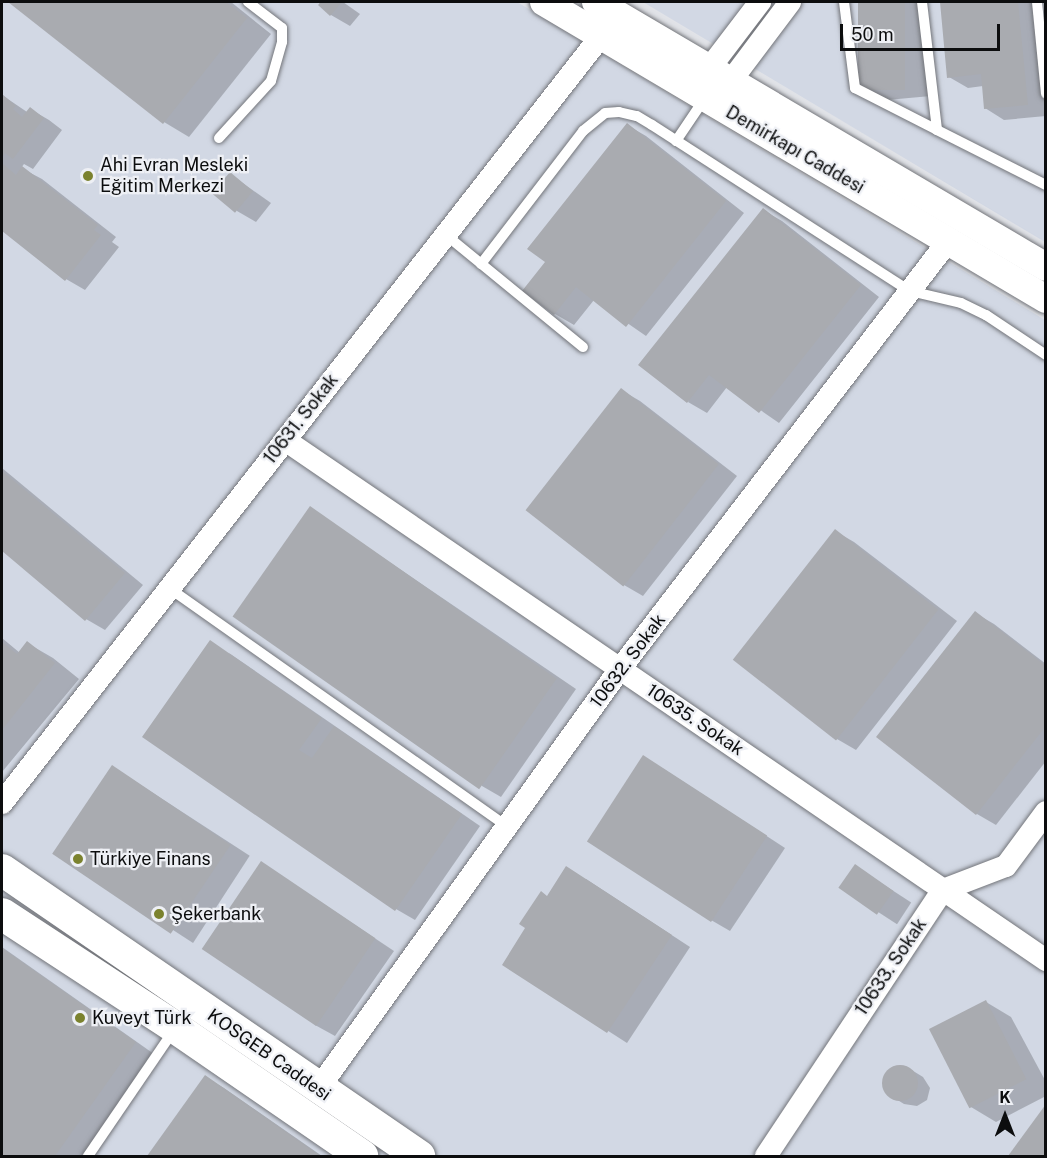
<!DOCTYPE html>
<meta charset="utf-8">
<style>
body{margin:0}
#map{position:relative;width:1047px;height:1158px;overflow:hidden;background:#e1e3e8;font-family:"Public Sans",sans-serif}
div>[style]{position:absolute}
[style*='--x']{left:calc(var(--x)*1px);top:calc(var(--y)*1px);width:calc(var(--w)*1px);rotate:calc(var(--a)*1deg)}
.built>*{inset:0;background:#d2d8e4}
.shadow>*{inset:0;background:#0003;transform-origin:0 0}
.building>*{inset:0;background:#a9abb0;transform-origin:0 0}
.round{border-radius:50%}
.roads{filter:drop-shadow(0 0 2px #73757a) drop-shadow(0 0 2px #73757a)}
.service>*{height:10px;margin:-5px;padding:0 5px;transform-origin:5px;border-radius:5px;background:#fff}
.minor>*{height:22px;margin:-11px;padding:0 11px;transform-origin:11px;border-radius:11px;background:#fff}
.tertiary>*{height:28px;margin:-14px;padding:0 14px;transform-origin:14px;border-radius:14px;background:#fff}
.secondary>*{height:32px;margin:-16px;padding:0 16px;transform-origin:16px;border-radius:16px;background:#fff}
.dots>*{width:16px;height:16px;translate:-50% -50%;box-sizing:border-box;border:3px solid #eef0f5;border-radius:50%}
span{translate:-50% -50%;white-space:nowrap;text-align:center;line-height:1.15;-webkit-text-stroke:4.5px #eef0f5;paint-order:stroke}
.street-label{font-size:18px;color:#0c0d0e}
.poi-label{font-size:18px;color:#0c0d0e}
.left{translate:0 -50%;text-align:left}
.frame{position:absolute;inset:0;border:3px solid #0c0d0e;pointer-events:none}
.north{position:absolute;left:975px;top:1086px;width:60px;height:60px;-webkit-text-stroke:4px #eef0f5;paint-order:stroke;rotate:0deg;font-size:16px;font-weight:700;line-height:24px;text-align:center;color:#0c0d0e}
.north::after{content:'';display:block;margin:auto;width:21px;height:27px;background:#0c0d0e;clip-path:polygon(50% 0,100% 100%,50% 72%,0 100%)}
.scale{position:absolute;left:840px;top:24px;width:160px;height:27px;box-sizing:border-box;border:3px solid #0c0d0e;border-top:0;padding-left:8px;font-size:18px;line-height:21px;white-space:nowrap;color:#0c0d0e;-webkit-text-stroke:4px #eef0f5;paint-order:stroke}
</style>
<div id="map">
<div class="built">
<i style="clip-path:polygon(2px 2px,517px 2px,1045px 320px,1045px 1156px,2px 1156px)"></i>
<i style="clip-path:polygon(643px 2px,1045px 2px,1045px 242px)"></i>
</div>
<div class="shadow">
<i style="clip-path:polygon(11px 2px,231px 2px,271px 34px,189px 137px,164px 122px)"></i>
<i style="clip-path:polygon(318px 2px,343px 2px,360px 14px,350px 26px,331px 15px)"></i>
<i style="clip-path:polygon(860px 2px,922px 2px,931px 96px,887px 100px,868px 89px)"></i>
<i style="clip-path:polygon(942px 2px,1036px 2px,1046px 116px,1004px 120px,985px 108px,983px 86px,968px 88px,949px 77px)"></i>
<i style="clip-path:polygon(2px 95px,27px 112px,30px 109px,49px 120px,62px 130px,33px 169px,24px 164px,21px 168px,42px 179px,116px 237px,112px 242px,119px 247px,85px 290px,66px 279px,2px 229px)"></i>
<i style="clip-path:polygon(627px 125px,646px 136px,744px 213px,646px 336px,594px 300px,574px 325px,555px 314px,547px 262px)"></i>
<i style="clip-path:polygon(230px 174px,271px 203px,256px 222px,237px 211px)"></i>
<i style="clip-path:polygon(763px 210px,782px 221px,879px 297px,779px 423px,727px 387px,707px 413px,688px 402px)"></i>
<i style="clip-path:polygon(621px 390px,640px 401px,737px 476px,643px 596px,624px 585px)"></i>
<i style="clip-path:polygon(2px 468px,143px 585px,105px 630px,86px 619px,2px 550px)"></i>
<i style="clip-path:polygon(310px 508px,576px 689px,501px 797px,482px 786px)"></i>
<i style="clip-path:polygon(835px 531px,854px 542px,957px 621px,856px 750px,837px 739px,735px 659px)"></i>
<i style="clip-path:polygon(975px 613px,994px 624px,1046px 664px,1046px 761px,996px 825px,977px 814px)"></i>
<i style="clip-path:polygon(2px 638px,20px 653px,27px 643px,53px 658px,79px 679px,2px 772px)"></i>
<i style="clip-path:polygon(229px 653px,480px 826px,415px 920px,396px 909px)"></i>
<i style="left:113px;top:767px;width:163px;height:104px;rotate:33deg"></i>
<i style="clip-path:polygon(662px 768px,785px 848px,730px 931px,711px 920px)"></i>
<i style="clip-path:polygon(262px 863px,394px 951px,335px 1036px,315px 1025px)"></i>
<i style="left:855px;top:866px;width:67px;height:26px;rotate:33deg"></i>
<i style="clip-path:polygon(586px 879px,690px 947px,627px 1043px,504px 964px,548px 897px)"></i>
<i style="clip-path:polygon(2px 947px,154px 1054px,82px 1156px,2px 1156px)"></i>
<i style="clip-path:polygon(986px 1002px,1011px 1017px,1046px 1082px,1046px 1096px,996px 1122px,971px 1107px)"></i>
<i style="clip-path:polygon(898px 1067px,910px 1069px,923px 1077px,930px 1088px,927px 1100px,917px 1106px,904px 1104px,891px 1096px,884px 1085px,887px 1073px)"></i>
<i style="clip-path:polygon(205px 1077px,224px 1088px,322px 1156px,149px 1156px)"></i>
</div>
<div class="building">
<i style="clip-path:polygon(8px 2px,226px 2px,247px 18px,163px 124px)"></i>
<i style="clip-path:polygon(321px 2px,342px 2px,330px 16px,318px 5px)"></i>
<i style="left:858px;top:2px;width:47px;height:88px"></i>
<i style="clip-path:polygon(940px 2px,1018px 2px,1028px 105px,984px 109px,981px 74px,947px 78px)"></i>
<i style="clip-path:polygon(2px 94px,16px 106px,13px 109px,22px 117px,30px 107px,44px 118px,13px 159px,5px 153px,2px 158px)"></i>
<i style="clip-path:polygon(627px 123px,726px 201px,626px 327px,576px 287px,554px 315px,522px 291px,545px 262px,527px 249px)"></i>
<i style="clip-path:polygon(2px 163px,16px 175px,22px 166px,98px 225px,94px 230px,101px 235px,65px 281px,2px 231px)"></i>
<i style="left:230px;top:172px;width:30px;height:28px;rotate:40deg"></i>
<i style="clip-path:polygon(763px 208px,861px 285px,759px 413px,709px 375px,687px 403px,638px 365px)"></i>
<i style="left:621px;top:388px;width:124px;height:155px;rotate:38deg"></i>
<i style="clip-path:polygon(2px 471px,125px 573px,85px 621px,2px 551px)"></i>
<i style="left:310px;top:506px;width:301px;height:135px;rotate:35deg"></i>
<i style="left:835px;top:529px;width:131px;height:166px;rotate:38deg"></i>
<i style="clip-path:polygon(975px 611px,1046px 666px,1046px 726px,976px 815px,876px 737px)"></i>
<i style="clip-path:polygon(210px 640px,322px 718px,299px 750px,312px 758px,334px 726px,462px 814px,395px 911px,142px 737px)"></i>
<i style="clip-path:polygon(27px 641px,55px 663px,2px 730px,2px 642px,17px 654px)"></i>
<i style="left:643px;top:755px;width:148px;height:103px;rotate:33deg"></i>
<i style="left:112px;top:765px;width:143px;height:107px;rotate:34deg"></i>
<i style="left:261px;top:861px;width:138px;height:106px;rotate:34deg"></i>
<i style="left:855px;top:864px;width:47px;height:29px;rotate:35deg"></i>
<i style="clip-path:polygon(566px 866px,672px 935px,607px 1033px,502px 965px,525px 928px,519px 924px,541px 891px,547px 896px)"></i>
<i style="clip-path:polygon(2px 948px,136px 1042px,55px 1156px,2px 1156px)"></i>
<i style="left:986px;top:1000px;width:89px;height:64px;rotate:63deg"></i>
<i class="round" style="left:882px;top:1065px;width:36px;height:36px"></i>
<i style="clip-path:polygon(205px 1075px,321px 1156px,147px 1156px)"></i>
<i style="clip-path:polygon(1046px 1104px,1046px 1156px,1008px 1156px)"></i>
</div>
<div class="roads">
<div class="service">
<i style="--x:844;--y:2;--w:87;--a:82.7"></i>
<i style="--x:855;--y:88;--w:92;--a:27.1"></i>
<i style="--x:922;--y:2;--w:129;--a:83.3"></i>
<i style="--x:937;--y:130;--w:122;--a:26.8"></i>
<i style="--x:1037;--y:2;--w:92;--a:84.4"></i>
<i style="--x:219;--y:138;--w:77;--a:-47.6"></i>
<i style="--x:271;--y:81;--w:41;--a:-74.2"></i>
<i style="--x:282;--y:42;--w:14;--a:-90"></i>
<i style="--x:282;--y:28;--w:43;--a:-142.6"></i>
<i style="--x:676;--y:141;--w:52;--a:-56"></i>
<i style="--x:446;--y:235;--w:177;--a:39.3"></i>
<i style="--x:481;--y:264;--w:168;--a:-52.5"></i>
<i style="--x:583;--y:131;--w:28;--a:-39"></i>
<i style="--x:605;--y:113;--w:14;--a:-4"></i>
<i style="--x:619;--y:112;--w:18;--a:13"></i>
<i style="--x:637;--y:116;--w:17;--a:31"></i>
<i style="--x:652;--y:125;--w:307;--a:32.8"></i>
<i style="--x:910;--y:291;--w:52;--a:13.2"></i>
<i style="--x:961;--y:303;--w:28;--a:26"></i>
<i style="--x:986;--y:315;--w:72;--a:33.7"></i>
<i style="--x:169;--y:588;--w:415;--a:35.2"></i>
<i style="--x:88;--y:1156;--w:153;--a:-55.7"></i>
</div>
<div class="minor">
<i style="--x:699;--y:82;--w:101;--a:-52.7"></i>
<i style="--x:721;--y:94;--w:115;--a:-53.1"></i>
<i style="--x:285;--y:440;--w:922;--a:34.35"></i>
<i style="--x:2;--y:803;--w:973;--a:-52.01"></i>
<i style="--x:318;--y:1089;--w:517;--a:-54.28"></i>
<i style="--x:620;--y:669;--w:541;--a:-52.52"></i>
<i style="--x:766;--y:1156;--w:320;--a:-56.4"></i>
<i style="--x:943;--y:890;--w:67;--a:-20.9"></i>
<i style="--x:1006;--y:866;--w:67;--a:-53.5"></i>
</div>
<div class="tertiary">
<i style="--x:544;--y:2;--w:583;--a:30.61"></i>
<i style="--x:596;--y:2;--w:522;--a:30.49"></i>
</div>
<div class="secondary">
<i style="--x:2;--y:870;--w:506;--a:34.44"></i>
<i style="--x:2;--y:914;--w:208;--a:33.2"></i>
<i style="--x:176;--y:1028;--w:226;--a:34.5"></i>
</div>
</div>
<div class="dots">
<i style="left:88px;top:176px;background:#7b822e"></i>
<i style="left:78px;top:859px;background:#7b822e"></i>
<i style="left:159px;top:914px;background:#7b822e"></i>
<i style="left:80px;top:1018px;background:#7b822e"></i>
</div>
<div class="street-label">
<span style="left:795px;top:150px;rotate:30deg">Demirkapı Caddesi</span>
<span style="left:301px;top:419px;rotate:-52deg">10631. Sokak</span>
<span style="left:628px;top:661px;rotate:-53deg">10632. Sokak</span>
<span style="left:695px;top:720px;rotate:34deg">10635. Sokak</span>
<span style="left:891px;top:967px;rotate:-56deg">10633. Sokak</span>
<span style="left:269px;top:1055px;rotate:35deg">KOSGEB Caddesi</span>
</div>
<div class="poi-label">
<span class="left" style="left:100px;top:176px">Ahi Evran Mesleki<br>Eğitim Merkezi</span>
<span class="left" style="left:90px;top:859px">Türkiye Finans</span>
<span class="left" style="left:171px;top:914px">Şekerbank</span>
<span class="left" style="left:92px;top:1018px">Kuveyt Türk</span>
</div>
<div class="frame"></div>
<div class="north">K</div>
<div class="scale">50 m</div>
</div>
